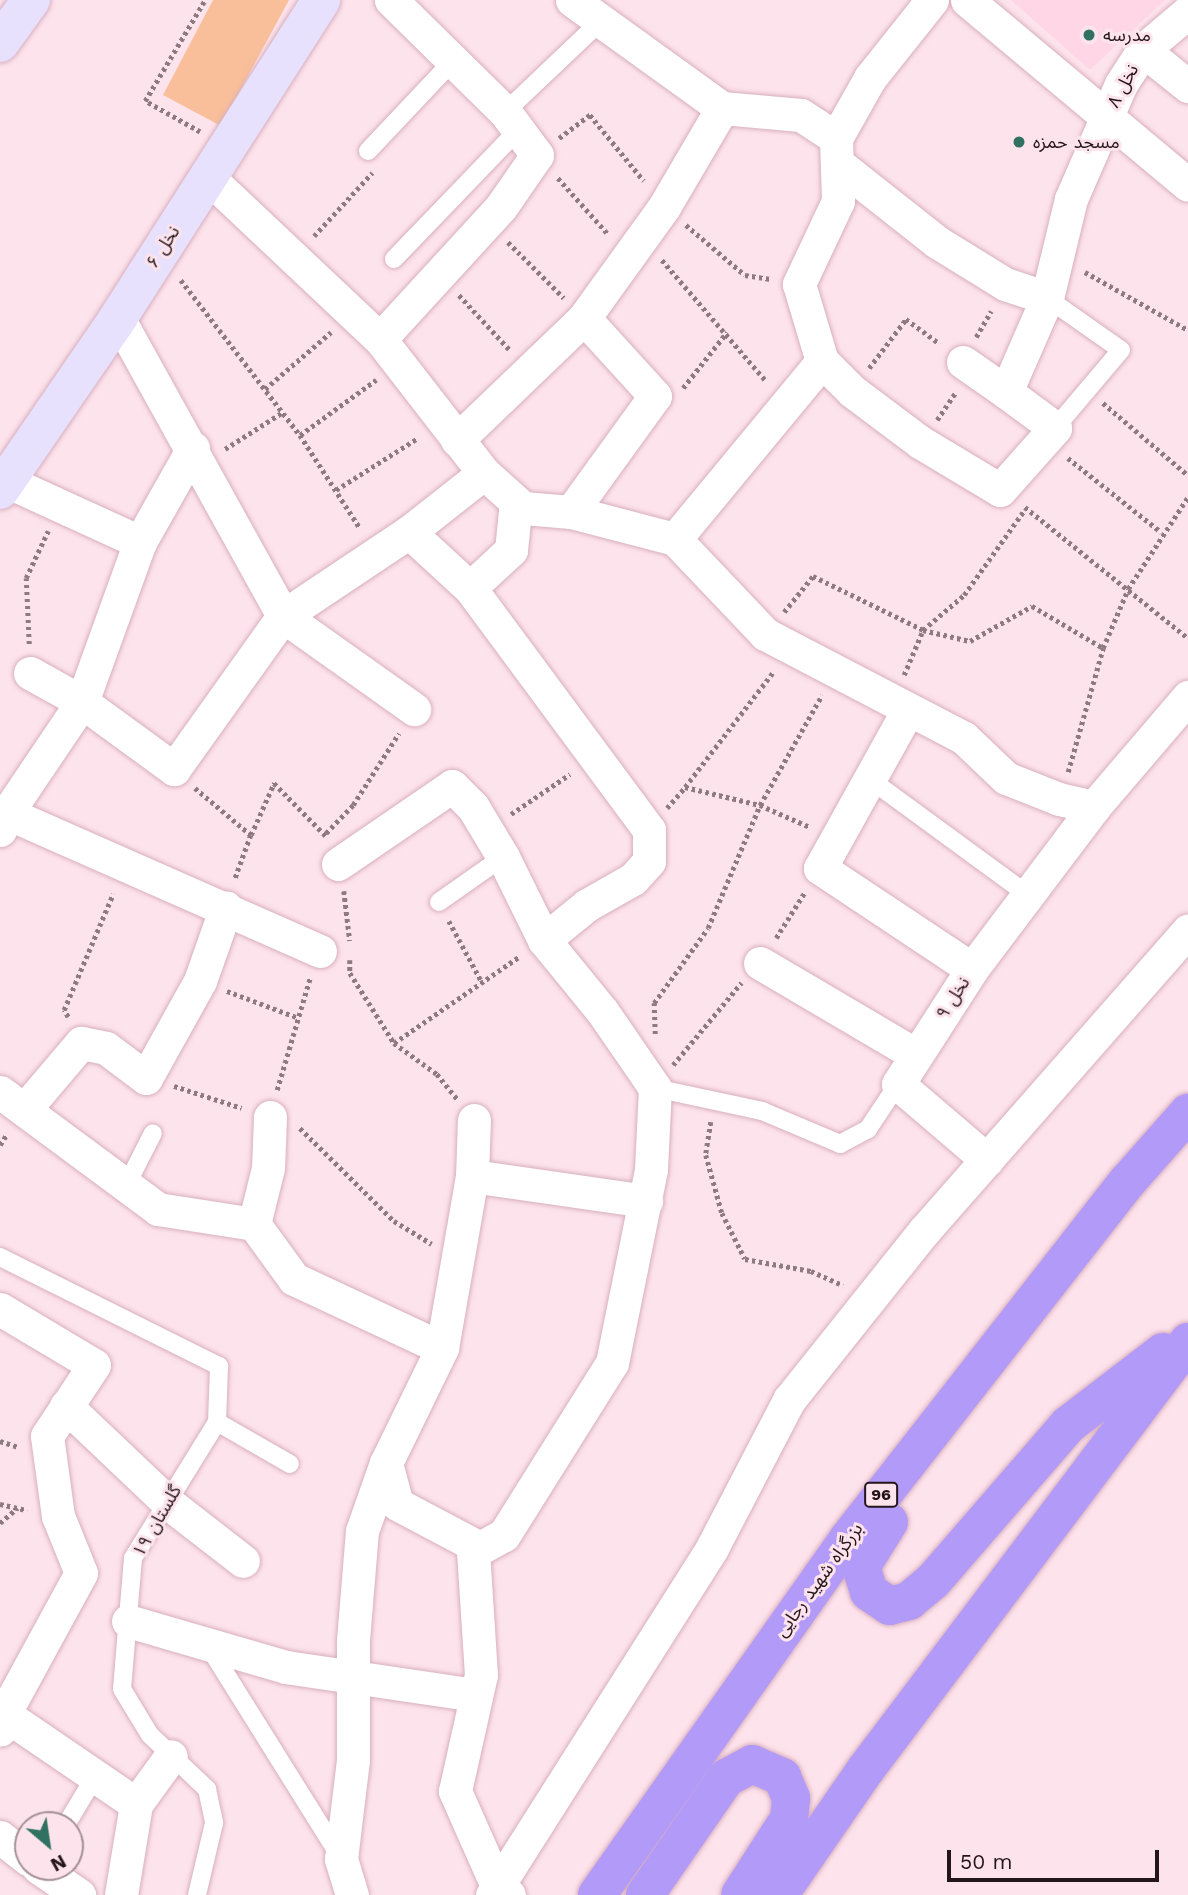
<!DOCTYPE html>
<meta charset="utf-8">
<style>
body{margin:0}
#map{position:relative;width:1188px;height:1895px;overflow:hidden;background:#fde3ec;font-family:"Work Sans","Noto Sans Arabic",sans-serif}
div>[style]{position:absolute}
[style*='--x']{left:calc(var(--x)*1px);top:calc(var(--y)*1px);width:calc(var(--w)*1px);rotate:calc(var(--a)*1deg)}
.built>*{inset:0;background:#ffd6e5}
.green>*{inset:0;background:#f9bf9a}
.path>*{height:4.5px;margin-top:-2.25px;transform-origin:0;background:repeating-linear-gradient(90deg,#8e7a81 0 3.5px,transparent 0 7px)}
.roads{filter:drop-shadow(0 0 2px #d8afbe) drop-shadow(0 0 2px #d8afbe)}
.lane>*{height:18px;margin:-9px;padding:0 9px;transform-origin:9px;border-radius:9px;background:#fff}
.street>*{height:33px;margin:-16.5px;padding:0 16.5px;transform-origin:16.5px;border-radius:16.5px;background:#fff}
.secondary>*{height:38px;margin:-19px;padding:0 19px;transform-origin:19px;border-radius:19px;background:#e8e1fd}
.highway>*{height:38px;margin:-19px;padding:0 19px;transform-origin:19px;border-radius:19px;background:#b29af9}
.dots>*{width:19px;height:19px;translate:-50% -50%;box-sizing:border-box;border:4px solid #fde3ec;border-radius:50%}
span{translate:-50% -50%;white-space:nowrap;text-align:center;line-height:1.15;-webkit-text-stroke:6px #fde3ec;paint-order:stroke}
.shield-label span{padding:2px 5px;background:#fde3ec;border:2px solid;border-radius:5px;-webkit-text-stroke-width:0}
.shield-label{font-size:16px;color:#23151a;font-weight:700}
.poi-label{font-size:18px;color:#23151a}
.left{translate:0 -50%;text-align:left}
.street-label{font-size:18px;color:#23151a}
.north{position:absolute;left:14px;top:1811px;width:70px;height:70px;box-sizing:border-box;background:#fde3ec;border:2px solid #a69198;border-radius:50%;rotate:151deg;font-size:19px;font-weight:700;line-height:28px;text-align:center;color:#23151a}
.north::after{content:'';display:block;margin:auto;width:24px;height:32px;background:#307161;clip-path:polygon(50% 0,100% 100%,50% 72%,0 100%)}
.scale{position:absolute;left:947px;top:1850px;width:212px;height:32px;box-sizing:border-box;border:4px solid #23151a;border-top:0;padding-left:9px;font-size:21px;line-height:24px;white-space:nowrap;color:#23151a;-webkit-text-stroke:5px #fde3ec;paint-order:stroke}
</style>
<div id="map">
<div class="built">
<i style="clip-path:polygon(1011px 0,1165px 0,1090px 70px)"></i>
</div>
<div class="green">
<i style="clip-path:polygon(213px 0,289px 0,221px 126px,163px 95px)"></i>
</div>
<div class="path">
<i style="--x:200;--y:132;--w:63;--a:-150.6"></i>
<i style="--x:145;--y:101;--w:117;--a:-59.3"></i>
<i style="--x:559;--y:138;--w:39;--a:-37"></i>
<i style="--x:590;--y:115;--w:85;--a:50.7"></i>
<i style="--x:558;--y:178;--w:75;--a:48.2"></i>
<i style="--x:686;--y:225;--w:77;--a:40.3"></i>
<i style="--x:745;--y:275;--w:26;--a:9"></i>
<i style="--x:314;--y:236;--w:86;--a:-47.4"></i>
<i style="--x:508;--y:242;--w:79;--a:45"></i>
<i style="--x:662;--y:260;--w:160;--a:49.3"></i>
<i style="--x:1085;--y:272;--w:118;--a:29.4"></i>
<i style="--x:181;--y:280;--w:195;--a:52.5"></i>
<i style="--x:300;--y:435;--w:111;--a:57.2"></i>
<i style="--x:459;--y:295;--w:75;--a:47.2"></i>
<i style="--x:976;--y:337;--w:30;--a:-60"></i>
<i style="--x:869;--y:368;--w:61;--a:-52.9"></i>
<i style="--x:906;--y:319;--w:42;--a:36.3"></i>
<i style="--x:683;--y:388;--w:71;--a:-51.8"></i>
<i style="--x:265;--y:389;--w:87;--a:-40.8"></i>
<i style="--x:1103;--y:403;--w:111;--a:40.3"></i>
<i style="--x:937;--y:420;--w:34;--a:-56"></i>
<i style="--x:300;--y:435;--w:94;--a:-35.9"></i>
<i style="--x:225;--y:449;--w:69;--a:-32.5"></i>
<i style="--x:1068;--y:458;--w:119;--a:38.5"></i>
<i style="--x:336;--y:490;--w:97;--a:-32.4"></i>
<i style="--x:1025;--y:507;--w:209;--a:38.8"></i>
<i style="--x:784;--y:612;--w:46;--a:-51.1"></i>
<i style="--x:813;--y:576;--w:123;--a:26.1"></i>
<i style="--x:923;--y:630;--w:48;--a:13.2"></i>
<i style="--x:970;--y:641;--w:71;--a:-29.4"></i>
<i style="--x:1032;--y:606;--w:82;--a:30.6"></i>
<i style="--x:29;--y:644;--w:66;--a:-92.6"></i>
<i style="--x:26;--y:578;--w:52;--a:-64.9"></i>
<i style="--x:904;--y:675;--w:49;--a:-67.1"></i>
<i style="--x:923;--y:630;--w:54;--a:-40.5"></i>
<i style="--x:964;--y:595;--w:102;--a:-54.6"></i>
<i style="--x:1068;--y:772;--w:129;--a:-74.2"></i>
<i style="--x:1103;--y:648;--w:64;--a:-67"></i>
<i style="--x:1128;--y:589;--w:110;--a:-56.9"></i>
<i style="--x:685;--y:787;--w:146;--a:-52.5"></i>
<i style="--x:195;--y:788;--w:73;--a:40"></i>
<i style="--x:251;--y:835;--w:47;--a:110"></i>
<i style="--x:667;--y:808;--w:28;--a:-49"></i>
<i style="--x:685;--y:787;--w:77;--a:13.5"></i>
<i style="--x:760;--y:805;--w:55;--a:23.7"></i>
<i style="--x:511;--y:814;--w:71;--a:-34.1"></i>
<i style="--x:326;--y:833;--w:39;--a:-46"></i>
<i style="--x:353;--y:805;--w:85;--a:-57.4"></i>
<i style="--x:251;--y:835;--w:57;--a:-66.1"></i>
<i style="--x:274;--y:783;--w:74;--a:45.5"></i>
<i style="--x:344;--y:891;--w:50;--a:83.2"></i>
<i style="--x:449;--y:921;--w:69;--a:61.6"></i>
<i style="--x:776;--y:938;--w:54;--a:-57.8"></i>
<i style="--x:350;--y:960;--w:13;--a:90"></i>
<i style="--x:350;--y:973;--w:83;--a:57.8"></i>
<i style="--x:394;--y:1043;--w:53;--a:35.8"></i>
<i style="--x:437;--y:1074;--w:32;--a:51"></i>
<i style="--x:227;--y:991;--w:74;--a:20.6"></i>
<i style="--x:68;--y:1017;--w:8;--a:-120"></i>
<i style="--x:64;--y:1010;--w:126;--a:-67.1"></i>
<i style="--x:655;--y:1034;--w:31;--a:-92"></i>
<i style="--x:654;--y:1003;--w:92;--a:-54.2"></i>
<i style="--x:708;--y:928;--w:134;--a:-67.1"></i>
<i style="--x:760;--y:805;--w:126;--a:-60.6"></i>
<i style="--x:394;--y:1043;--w:153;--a:-34.6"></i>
<i style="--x:673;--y:1065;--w:107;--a:-50.3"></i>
<i style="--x:174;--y:1086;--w:71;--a:17.9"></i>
<i style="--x:277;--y:1090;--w:117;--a:-73.6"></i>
<i style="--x:711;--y:1122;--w:33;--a:99"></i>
<i style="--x:706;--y:1155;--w:60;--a:74.6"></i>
<i style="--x:722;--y:1213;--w:51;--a:63.4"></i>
<i style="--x:745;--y:1259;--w:67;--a:10.3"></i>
<i style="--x:811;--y:1271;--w:35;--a:24"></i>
<i style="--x:300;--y:1128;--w:132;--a:44.7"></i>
<i style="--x:394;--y:1221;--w:44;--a:31.2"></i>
<i style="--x:0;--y:1145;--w:13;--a:-58"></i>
<i style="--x:0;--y:1441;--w:19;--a:18"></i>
<i style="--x:0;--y:1504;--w:28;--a:13"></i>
<i style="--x:0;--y:1523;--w:23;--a:-41"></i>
</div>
<div class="roads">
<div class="lane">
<i style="--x:505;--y:112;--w:132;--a:-43.5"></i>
<i style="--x:368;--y:151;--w:122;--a:-46.7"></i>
<i style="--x:394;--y:259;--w:180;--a:-46.1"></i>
<i style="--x:1047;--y:298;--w:90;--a:35.1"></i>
<i style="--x:1121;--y:350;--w:102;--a:130.2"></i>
<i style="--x:867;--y:777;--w:200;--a:36.2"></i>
<i style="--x:439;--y:902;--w:78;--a:-35.1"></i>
<i style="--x:655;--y:1088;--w:109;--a:12.1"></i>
<i style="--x:762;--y:1111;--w:85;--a:22.9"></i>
<i style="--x:840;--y:1144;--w:32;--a:-28"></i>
<i style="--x:868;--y:1129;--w:54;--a:-56.3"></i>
<i style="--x:126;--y:1186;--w:59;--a:-63"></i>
<i style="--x:0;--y:1257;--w:245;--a:26.5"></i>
<i style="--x:219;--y:1366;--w:56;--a:92"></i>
<i style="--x:217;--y:1422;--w:160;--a:121.7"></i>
<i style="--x:133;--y:1558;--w:131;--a:94.8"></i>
<i style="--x:122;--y:1689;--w:54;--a:58.7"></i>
<i style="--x:150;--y:1735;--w:79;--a:43.5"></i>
<i style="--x:207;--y:1789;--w:35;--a:78"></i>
<i style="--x:214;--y:1823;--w:74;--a:103.3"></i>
<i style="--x:217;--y:1422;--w:84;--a:29.9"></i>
<i style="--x:209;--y:1647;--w:245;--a:58"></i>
<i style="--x:66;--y:1825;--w:55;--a:-59.2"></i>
</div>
<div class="street">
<i style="--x:572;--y:0;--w:185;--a:35.8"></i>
<i style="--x:932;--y:0;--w:100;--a:128.5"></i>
<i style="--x:870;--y:78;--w:69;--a:119.5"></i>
<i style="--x:836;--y:138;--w:63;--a:88.2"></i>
<i style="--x:838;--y:201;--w:92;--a:115.2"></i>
<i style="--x:799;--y:284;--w:80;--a:73.4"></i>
<i style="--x:822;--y:361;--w:42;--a:45"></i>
<i style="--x:852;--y:391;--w:85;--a:36.9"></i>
<i style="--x:920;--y:442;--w:93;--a:31"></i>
<i style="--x:1000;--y:490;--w:83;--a:-48.4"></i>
<i style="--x:1055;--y:428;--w:61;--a:-143.7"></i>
<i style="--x:1006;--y:392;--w:103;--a:-66.4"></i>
<i style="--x:1047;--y:298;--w:102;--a:-76.4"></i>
<i style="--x:1071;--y:199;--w:125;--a:-66.5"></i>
<i style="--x:1121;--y:84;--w:40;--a:-57.1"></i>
<i style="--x:1143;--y:50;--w:59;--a:-40.2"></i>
<i style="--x:967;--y:0;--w:288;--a:39.9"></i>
<i style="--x:1143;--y:50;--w:58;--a:38.7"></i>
<i style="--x:837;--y:163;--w:127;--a:38.3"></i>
<i style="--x:937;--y:242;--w:80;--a:31.7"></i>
<i style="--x:1005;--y:284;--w:44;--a:18.4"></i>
<i style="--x:208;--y:177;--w:236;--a:43.3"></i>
<i style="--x:380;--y:339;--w:170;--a:52.2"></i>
<i style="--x:484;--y:473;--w:52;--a:41.9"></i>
<i style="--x:523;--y:508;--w:48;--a:4.8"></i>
<i style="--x:571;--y:512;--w:107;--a:14.6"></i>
<i style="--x:675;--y:539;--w:131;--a:46.5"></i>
<i style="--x:765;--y:634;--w:225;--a:27.6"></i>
<i style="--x:964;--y:738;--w:58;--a:43.6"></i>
<i style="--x:1006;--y:778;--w:57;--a:21.6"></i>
<i style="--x:1059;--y:799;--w:36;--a:13"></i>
<i style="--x:118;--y:318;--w:341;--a:61"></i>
<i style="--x:283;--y:616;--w:161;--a:35.4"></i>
<i style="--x:380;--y:339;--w:179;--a:-47.5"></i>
<i style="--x:501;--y:207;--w:63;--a:-55.3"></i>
<i style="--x:537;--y:155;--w:54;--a:-126.7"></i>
<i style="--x:505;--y:112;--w:160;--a:-135.5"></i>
<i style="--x:963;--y:362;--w:52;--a:34.9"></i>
<i style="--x:457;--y:440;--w:176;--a:-43.8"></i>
<i style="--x:584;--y:318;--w:137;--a:-54.2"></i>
<i style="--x:664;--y:207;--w:115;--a:-59.6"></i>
<i style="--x:722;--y:108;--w:79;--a:5.1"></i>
<i style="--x:801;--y:115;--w:42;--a:33.3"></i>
<i style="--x:0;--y:478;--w:154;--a:24.6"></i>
<i style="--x:571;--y:512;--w:143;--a:-54.1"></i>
<i style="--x:655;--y:396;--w:105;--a:-132.3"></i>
<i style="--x:409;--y:532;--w:83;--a:42.6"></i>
<i style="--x:675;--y:539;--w:231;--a:-50.4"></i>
<i style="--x:30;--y:673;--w:60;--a:29.1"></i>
<i style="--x:82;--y:702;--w:114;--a:36.1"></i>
<i style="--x:174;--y:769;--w:188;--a:-54.5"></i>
<i style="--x:283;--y:616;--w:151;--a:-33.7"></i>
<i style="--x:409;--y:532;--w:95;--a:-38.2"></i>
<i style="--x:908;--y:710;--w:181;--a:119.1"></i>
<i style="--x:820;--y:868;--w:182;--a:33.6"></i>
<i style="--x:7;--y:813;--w:342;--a:23.8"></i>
<i style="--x:0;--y:830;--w:18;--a:-68"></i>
<i style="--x:7;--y:813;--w:134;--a:-56"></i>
<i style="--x:82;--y:702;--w:170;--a:-70.1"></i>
<i style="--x:140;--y:542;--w:108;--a:-60.6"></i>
<i style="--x:338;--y:864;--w:138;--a:-34.4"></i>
<i style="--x:452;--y:786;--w:30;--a:45"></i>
<i style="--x:473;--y:807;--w:58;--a:59"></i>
<i style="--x:503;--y:857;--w:93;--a:63.7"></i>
<i style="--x:760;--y:963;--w:181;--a:30.5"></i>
<i style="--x:0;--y:1092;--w:197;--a:36.5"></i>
<i style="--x:158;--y:1209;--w:97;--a:8.9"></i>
<i style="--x:25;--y:1109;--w:87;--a:-49.7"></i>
<i style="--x:81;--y:1043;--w:25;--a:11"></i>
<i style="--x:106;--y:1048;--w:50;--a:36.9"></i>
<i style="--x:146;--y:1078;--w:111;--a:-60.9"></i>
<i style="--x:200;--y:981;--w:78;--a:-70.6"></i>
<i style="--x:270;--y:1117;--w:51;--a:92.2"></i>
<i style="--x:268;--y:1168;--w:58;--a:104"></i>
<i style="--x:254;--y:1224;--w:68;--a:54"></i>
<i style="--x:294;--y:1279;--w:163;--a:25"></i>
<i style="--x:987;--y:1160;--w:117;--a:-139.5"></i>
<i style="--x:898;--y:1084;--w:137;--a:-57.2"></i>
<i style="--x:972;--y:969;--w:203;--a:-53"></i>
<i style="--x:1094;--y:807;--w:145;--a:-49.5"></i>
<i style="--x:472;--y:1176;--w:176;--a:8.2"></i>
<i style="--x:0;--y:1309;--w:109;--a:30.8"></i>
<i style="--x:94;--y:1365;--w:85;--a:123.5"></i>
<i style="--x:47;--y:1436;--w:81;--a:82.2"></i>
<i style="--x:58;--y:1516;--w:61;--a:68"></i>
<i style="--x:81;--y:1573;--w:161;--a:118.6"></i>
<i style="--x:4;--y:1714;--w:16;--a:104"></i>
<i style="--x:66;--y:1406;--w:139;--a:43.5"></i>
<i style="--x:167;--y:1502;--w:96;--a:37.8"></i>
<i style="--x:386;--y:1463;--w:42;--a:75"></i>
<i style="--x:397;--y:1504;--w:94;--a:27.9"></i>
<i style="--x:128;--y:1621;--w:165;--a:16.2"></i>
<i style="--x:286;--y:1667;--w:192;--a:8.4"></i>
<i style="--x:4;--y:1714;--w:160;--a:34.3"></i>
<i style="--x:0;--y:1837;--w:36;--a:38"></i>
<i style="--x:38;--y:1867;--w:50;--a:34.3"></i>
<i style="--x:121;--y:1895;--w:92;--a:-80.6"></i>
<i style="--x:136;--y:1804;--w:59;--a:-53.9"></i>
<i style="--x:352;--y:1895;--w:38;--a:-107"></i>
<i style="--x:341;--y:1859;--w:100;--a:-83.1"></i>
<i style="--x:353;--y:1760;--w:120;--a:-90"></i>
<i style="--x:353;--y:1640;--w:109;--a:-85.3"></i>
<i style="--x:362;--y:1531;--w:72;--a:-70.6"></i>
<i style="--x:386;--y:1463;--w:128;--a:-64"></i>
<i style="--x:442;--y:1348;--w:175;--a:-80.1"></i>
<i style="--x:472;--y:1176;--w:56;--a:-88"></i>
<i style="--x:492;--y:1895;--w:411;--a:-57.6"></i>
<i style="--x:712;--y:1548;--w:167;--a:-62.5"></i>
<i style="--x:789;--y:1400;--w:216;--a:-51.4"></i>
<i style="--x:924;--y:1231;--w:400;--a:-48.7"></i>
<i style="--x:509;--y:1895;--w:15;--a:-143"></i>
<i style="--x:497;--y:1886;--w:104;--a:-113.9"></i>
<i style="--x:455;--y:1791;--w:119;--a:-77.4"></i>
<i style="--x:481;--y:1675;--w:123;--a:-93.7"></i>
<i style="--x:473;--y:1552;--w:35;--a:-29"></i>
<i style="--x:504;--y:1535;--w:203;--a:-57.9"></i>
<i style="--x:612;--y:1363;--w:198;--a:-78.6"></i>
<i style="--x:651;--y:1169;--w:81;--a:-87.2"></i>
<i style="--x:655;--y:1088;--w:93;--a:-124.5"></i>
<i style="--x:602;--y:1011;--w:92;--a:-129.2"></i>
<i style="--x:544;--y:940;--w:55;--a:-39.1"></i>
<i style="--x:587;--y:905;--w:53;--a:-29.5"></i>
<i style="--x:633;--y:879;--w:24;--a:-48"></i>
<i style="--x:649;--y:861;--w:31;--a:-90"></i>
<i style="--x:649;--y:830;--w:301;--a:-126.5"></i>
<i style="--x:470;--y:588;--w:56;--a:-42.8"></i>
<i style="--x:511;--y:550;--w:48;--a:-84.1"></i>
</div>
<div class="secondary">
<i style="--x:0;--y:43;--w:53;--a:-54.2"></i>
<i style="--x:0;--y:490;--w:209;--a:-55.5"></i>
<i style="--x:118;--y:318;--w:377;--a:-57.4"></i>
</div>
<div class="highway">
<i style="--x:889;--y:1522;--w:53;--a:121.9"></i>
<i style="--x:861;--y:1567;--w:26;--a:72"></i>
<i style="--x:869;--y:1592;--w:25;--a:34"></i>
<i style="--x:890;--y:1606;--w:20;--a:-15"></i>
<i style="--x:909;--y:1601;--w:31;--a:-40"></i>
<i style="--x:933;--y:1581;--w:206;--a:-49.1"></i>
<i style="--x:1068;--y:1425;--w:120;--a:-37.5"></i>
<i style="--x:597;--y:1895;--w:436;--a:-54.8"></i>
<i style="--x:848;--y:1539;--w:454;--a:-52"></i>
<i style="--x:1128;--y:1181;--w:91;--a:-48.6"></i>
<i style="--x:645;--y:1895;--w:142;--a:-55.3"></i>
<i style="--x:726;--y:1778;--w:30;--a:-28"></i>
<i style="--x:752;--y:1764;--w:33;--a:23"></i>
<i style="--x:782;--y:1777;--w:23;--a:67"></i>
<i style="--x:791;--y:1798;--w:21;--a:95"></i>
<i style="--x:789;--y:1819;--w:90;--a:122.8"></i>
<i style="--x:779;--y:1895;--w:153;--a:-55.4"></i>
<i style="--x:866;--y:1769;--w:535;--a:-52.98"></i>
</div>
</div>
<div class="dots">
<i style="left:1089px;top:35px;background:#307161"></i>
<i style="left:1019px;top:142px;background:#307161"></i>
</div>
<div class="shield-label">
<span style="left:881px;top:1495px">96</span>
</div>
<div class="poi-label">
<span class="left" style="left:1103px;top:35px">مدرسه</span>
<span class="left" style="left:1033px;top:142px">مسجد حمزه</span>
</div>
<div class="street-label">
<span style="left:1123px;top:86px;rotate:-62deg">نخل ۸</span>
<span style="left:163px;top:247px;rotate:-57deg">نخل ۶</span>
<span style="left:953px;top:998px;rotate:-57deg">نخل ۹</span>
<span style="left:157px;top:1521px;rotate:-60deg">گلستان ۱۹</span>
<span style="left:819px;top:1580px;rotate:-54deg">بزرگراه شهید رجایی</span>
</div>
<div class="north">N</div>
<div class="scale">50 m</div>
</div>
